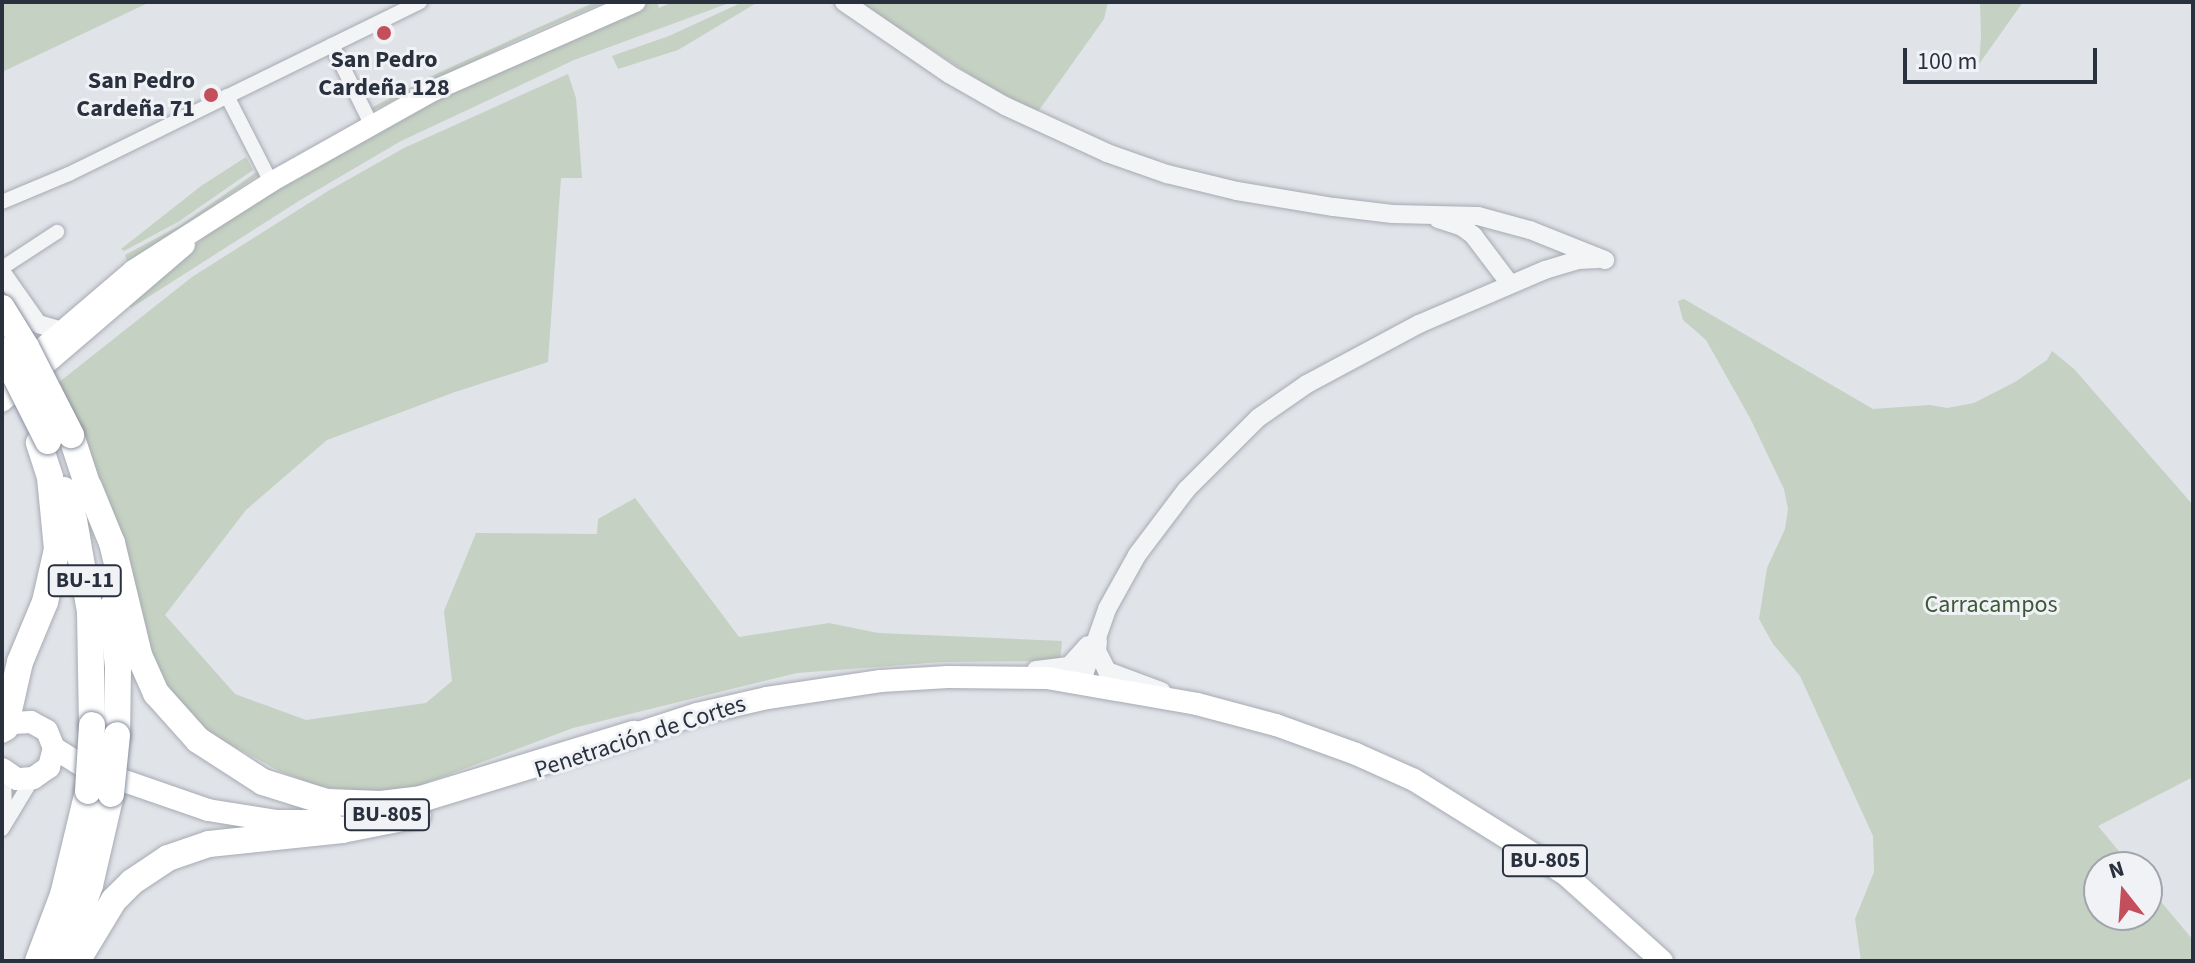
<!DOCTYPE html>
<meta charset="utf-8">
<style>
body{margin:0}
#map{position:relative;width:2195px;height:963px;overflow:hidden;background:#e0e3e8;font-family:"Source Sans 3",sans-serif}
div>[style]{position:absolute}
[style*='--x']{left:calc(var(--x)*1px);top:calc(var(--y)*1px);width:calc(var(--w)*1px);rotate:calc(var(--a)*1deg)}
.green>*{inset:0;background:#c5d1c2}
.roads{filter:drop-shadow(0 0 2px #a6aab2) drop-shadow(0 0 2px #a6aab2)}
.minor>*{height:14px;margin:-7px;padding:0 7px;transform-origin:7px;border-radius:7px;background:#f3f4f6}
.tertiary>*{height:18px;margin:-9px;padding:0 9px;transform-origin:9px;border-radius:9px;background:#f3f4f6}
.secondary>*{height:20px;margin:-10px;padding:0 10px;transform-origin:10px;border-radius:10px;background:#fff}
.primary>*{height:22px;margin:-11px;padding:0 11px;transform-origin:11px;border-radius:11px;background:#fff}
.motorway>*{height:26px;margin:-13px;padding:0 13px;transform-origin:13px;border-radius:13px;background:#fff}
.bridges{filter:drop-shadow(0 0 2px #89909d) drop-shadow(0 0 2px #89909d)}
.motorway-bridge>*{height:26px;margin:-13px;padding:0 13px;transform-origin:13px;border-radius:13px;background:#fff}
.dots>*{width:22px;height:22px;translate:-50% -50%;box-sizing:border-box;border:4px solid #f0f2f6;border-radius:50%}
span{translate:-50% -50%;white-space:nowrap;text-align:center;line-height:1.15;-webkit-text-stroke:6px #f0f2f6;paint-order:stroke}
.shield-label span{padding:2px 6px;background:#f0f2f6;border:2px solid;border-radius:6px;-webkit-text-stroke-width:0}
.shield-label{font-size:22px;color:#2a313e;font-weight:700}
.poi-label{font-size:24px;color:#2a313e;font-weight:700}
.right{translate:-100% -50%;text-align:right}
.park-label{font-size:24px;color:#3d5839}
.street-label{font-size:24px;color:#2a313e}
.frame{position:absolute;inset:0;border:4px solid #2a313e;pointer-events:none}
.north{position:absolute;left:2083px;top:851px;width:80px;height:80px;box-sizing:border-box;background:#f0f2f6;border:2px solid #a1a5ac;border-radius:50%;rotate:343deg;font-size:22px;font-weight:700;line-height:32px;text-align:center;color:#2a313e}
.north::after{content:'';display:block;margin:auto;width:28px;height:36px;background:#c34f5d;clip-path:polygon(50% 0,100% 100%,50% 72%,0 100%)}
.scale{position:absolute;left:1903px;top:48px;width:194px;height:36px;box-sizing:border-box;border:4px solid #2a313e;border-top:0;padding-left:10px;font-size:24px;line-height:28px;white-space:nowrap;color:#2a313e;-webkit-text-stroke:6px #f0f2f6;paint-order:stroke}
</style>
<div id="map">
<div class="green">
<i style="clip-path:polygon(2px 2px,150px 2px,2px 72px)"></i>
<i style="clip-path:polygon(595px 2px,605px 2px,526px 36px,372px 111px,371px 108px,438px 73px)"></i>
<i style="clip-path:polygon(652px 2px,657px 2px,659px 8px,673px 2px,732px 2px,574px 60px,401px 141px,302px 199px,131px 308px,129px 304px,226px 218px,384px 126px,554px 44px)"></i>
<i style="clip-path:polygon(743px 2px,758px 2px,678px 50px,618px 69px,612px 56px,669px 36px)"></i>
<i style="clip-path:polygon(859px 2px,1108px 2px,1104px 19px,1037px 113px,983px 83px)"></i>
<i style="clip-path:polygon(1980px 2px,2023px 2px,1979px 64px,1981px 37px)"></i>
<i style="clip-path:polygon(568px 74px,576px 98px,582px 178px,561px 178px,548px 362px,455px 392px,327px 440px,246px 510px,165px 615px,235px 694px,306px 720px,426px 703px,452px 681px,444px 611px,476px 533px,597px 534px,598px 519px,635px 498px,739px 637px,829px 623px,878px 633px,1062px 641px,1060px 661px,942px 662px,797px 673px,573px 728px,405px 791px,354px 791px,318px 786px,279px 771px,202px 729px,165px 685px,134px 618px,58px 383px,192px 277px,328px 191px,404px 148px)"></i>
<i style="clip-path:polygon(246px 157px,253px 170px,178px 222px,124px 251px,121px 249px,201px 186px)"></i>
<i style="clip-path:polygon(258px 171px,260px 174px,128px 264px,125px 255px,181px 225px)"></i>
<i style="clip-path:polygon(1684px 299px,1873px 409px,1930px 405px,1947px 408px,1974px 403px,2015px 382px,2047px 360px,2052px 351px,2074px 369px,2193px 505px,2193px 777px,2098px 826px,2132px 867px,2099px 867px,2099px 915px,2147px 915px,2147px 885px,2193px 940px,2193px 961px,1861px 961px,1855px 919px,1874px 872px,1873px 836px,1800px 676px,1773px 644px,1759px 619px,1767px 568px,1785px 529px,1788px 509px,1784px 489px,1750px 418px,1706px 340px,1683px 320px,1678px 301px)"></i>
</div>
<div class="roads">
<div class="minor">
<i style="--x:332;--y:45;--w:88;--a:63.7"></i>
<i style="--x:227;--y:96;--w:97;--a:62.9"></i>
<i style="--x:2;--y:202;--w:73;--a:-22.7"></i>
<i style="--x:69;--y:174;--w:391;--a:-26.1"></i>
<i style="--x:2;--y:268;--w:66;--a:-33.2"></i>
<i style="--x:4;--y:771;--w:48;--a:88.8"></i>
<i style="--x:2;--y:829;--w:60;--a:-58.7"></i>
</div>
<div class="tertiary">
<i style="--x:844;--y:2;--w:127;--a:34.4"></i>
<i style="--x:949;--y:74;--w:64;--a:29.7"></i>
<i style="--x:1005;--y:106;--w:112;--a:24.7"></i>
<i style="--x:1107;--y:153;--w:64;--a:19.3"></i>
<i style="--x:1167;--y:174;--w:72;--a:13.7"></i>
<i style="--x:1237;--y:191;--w:98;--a:9.4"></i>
<i style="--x:1334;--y:207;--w:59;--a:6.8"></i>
<i style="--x:1393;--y:214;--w:85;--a:1.3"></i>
<i style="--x:1478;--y:216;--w:54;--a:15.1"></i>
<i style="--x:1530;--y:230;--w:81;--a:21.8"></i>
<i style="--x:1438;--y:219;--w:25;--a:18"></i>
<i style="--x:1462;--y:227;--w:14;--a:36"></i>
<i style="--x:1473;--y:235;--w:61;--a:52.9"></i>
<i style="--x:2;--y:273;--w:62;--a:54.8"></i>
<i style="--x:38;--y:324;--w:33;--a:16"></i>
<i style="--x:1098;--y:641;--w:10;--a:96"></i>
<i style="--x:1097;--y:651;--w:22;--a:63"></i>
<i style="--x:1107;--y:671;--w:58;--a:20.3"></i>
<i style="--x:1036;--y:670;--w:33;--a:-7"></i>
<i style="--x:1069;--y:666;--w:28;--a:-48"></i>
<i style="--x:1081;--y:683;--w:78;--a:-70.6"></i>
<i style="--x:1107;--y:609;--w:62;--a:-60.9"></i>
<i style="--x:1137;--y:555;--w:83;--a:-52.9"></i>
<i style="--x:1187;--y:489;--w:100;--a:-45"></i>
<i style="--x:1258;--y:418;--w:60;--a:-34.8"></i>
<i style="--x:1307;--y:384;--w:127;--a:-28.2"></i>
<i style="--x:1419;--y:324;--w:137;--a:-23.2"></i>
<i style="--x:1545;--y:270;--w:34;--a:-17"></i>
<i style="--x:1577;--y:260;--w:21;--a:-3"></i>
</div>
<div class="secondary">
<i style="--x:2;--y:382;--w:172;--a:-40.5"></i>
<i style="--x:133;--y:270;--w:164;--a:-32.5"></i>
<i style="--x:271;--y:182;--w:188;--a:-29.3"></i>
<i style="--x:435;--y:90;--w:219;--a:-23.7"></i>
<i style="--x:2;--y:402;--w:241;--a:-40.6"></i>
</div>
<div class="primary">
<i style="--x:2;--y:732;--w:14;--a:-39"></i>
<i style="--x:13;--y:723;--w:18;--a:-3"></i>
<i style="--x:31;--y:722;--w:18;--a:29"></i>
<i style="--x:47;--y:731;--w:18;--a:68"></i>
<i style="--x:54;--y:748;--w:20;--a:105"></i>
<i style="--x:49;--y:767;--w:19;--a:145"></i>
<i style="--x:33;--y:778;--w:16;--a:176"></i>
<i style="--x:17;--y:779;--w:18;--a:-146"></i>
<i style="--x:620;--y:739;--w:81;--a:-18"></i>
<i style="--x:697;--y:714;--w:72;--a:-12.9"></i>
<i style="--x:767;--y:698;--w:115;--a:-8.5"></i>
<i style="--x:881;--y:681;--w:67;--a:-3.4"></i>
<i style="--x:948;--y:677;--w:99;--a:0.6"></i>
<i style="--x:1047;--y:678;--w:152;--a:9.8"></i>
<i style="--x:1197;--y:704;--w:82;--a:14.9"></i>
<i style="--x:1276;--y:725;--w:85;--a:19.9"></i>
<i style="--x:1356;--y:754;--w:64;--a:24.1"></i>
<i style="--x:1414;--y:780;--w:178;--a:31.9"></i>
<i style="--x:1565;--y:874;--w:130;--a:41.9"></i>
<i style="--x:54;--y:748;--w:36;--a:32"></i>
<i style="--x:84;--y:767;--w:131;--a:19.1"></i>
<i style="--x:208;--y:810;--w:70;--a:9.1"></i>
<i style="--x:277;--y:821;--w:54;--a:0"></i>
</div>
<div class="motorway">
<i style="--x:71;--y:435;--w:71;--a:71.8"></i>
<i style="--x:89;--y:487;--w:61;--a:67.7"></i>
<i style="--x:112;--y:543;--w:115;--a:76.4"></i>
<i style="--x:139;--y:655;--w:42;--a:65.9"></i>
<i style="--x:156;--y:693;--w:63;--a:48.2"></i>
<i style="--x:198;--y:740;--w:77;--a:32.9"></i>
<i style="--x:263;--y:782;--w:67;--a:17.4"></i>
<i style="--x:327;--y:802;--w:54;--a:2.1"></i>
<i style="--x:381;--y:804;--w:40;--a:-7.1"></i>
<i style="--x:421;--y:799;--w:223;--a:-17"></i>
<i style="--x:64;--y:490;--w:32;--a:72"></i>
<i style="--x:74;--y:520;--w:93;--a:80.1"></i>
<i style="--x:90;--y:612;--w:113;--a:89"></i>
<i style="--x:112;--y:607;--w:60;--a:84.3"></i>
<i style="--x:118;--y:667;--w:68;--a:90.8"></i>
<i style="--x:5;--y:728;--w:68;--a:-77.2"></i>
<i style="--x:20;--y:662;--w:65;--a:-67.4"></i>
<i style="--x:45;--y:602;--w:54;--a:-77.2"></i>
<i style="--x:57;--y:549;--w:72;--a:-95.6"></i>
<i style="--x:50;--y:477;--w:36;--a:-108"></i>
<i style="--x:65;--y:954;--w:73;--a:-70.1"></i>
<i style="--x:90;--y:885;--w:93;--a:-77"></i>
<i style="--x:38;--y:961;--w:71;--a:-69.3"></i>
<i style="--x:63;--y:895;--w:107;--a:-76.5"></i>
<i style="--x:77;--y:961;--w:71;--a:-58.8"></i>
<i style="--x:114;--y:900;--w:25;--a:-45"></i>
<i style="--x:132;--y:882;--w:43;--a:-33.7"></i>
<i style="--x:168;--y:858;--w:43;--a:-18.9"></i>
<i style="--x:209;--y:844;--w:134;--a:-6"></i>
<i style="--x:342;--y:830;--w:77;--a:-11.2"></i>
</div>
</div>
<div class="bridges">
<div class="motorway-bridge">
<i style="--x:2;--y:308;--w:46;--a:58.4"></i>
<i style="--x:26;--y:347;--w:99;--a:62.9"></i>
<i style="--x:2;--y:350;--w:102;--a:63.2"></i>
<i style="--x:88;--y:791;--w:66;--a:-86.5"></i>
<i style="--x:111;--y:794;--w:59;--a:-84.2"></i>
</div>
</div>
<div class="dots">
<i style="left:384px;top:33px;background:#c34f5d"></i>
<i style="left:211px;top:95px;background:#c34f5d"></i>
</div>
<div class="shield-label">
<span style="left:85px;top:581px">BU-11</span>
<span style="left:387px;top:815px">BU-805</span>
<span style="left:1545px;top:861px">BU-805</span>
</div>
<div class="poi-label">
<span style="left:384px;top:74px">San Pedro<br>Cardeña 128</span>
<span class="right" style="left:195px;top:95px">San Pedro<br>Cardeña 71</span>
</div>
<div class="park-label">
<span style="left:1991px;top:605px">Carracampos</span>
</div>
<div class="street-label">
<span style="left:640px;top:737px;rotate:-18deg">Penetración de Cortes</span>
</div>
<div class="frame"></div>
<div class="north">N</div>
<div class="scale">100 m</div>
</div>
